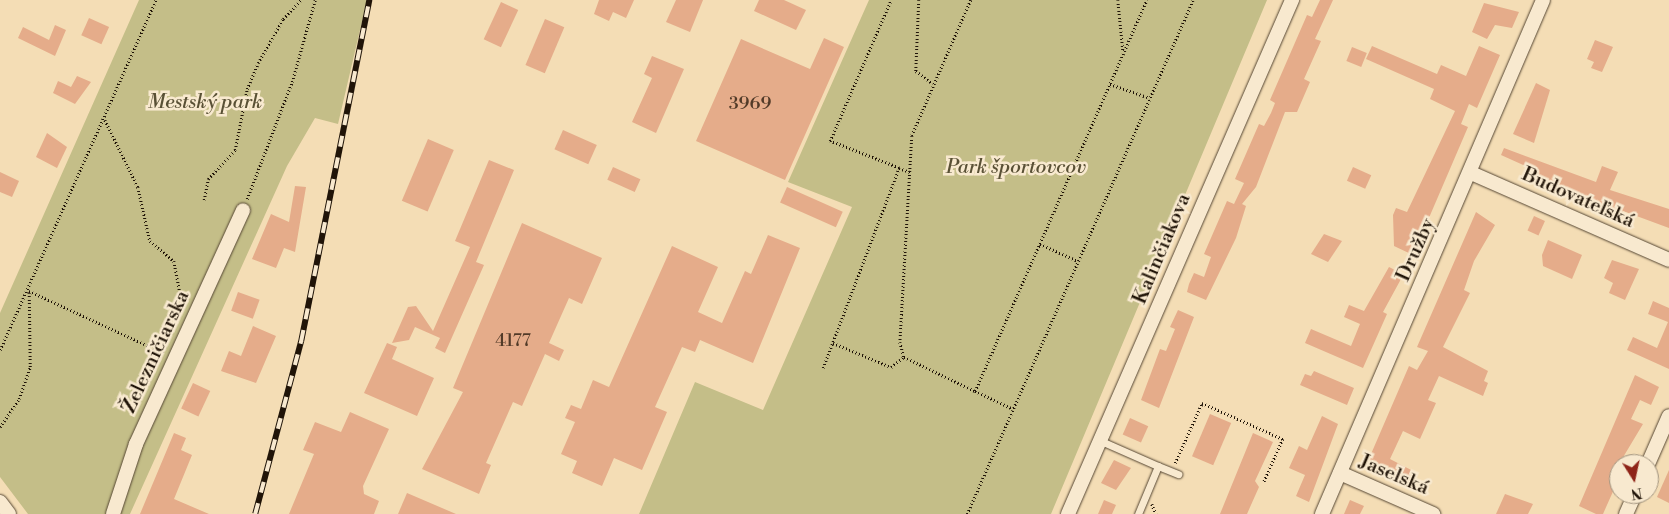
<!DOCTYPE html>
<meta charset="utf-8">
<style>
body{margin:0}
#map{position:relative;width:1669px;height:514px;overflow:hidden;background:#f4ddb5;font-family:"Libre Bodoni",serif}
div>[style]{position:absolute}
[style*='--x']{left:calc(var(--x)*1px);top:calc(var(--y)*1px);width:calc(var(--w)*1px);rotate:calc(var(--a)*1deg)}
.green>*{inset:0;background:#c4be88}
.building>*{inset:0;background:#e5ac8a;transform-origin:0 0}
.path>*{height:2.5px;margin-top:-1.25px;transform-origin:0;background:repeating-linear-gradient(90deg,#201408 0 1px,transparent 0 3.5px)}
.roads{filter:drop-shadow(0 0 1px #554633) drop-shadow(0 0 1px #554633)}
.service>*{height:7px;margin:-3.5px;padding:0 3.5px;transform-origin:3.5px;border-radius:3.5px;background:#f8e9cf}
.minor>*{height:14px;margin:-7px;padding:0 7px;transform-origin:7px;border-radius:7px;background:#f8e9cf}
.rail>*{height:5.5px;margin-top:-2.75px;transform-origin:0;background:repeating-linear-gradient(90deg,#f8e9cf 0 11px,#201408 0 22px);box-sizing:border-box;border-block:1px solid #201408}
span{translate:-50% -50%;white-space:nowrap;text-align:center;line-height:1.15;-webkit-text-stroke:5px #f8e9cf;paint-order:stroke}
.number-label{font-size:18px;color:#513a28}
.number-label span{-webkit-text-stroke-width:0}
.park-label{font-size:20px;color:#595035;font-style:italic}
.street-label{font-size:20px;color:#201408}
.north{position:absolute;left:1609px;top:454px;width:50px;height:50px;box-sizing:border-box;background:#f8e9cf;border:1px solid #a2947f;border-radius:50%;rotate:170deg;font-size:14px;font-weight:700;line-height:20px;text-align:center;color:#201408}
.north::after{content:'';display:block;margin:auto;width:18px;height:22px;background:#8f2418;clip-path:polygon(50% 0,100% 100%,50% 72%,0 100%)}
</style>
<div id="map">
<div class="green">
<i style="clip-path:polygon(139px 0,367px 0,338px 124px,315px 118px,287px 166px,130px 514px,28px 514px,0 477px,0 313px)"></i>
<i style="clip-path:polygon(869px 0,1267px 0,1051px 514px,639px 514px,695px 382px,763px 410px,852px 207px,788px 182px)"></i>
</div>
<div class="building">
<i style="clip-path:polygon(599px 0,634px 0,626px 18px,613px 12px,609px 21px,594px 14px)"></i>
<i style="clip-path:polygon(676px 0,703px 0,690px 32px,666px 22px)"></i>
<i style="clip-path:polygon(759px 0,784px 0,806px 10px,796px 30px,754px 11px)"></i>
<i style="clip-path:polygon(1320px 0,1333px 0,1315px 39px,1321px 41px,1304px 79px,1310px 82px,1297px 112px,1285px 112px,1256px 187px,1242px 204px,1246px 206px,1236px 238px,1206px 300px,1187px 292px,1189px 284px,1194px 273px,1204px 277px,1211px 257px,1204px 254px,1227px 201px,1234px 204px,1244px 183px,1235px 179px,1259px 124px,1264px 126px,1271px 113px,1275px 103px,1270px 100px,1307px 15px,1312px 17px)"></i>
<i style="left:501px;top:2px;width:19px;height:41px;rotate:25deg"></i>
<i style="clip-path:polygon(1484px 3px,1519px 12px,1512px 28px,1495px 25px,1487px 39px,1472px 32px)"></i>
<i style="left:89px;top:18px;width:22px;height:19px;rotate:24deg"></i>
<i style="left:545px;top:19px;width:21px;height:50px;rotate:23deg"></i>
<i style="clip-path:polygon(55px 25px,66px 30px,55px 56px,18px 38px,23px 27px,49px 40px)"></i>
<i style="clip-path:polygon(824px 38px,844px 47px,785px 180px,696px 141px,741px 39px,810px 69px)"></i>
<i style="clip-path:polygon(1595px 40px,1613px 47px,1602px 72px,1591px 68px,1594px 62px,1587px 59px)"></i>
<i style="clip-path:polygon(1372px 46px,1437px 74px,1441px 65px,1466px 76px,1479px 46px,1500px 55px,1477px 108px,1469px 104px,1461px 124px,1468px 127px,1413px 255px,1394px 246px,1393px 215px,1396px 208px,1407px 212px,1455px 111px,1430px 99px,1434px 89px,1366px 59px)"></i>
<i style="left:1352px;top:47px;width:16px;height:15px;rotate:22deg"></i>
<i style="clip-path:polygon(652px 56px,684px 69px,656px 133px,632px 122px,652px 78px,644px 74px)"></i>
<i style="clip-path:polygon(77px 76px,91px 82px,75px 104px,53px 93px,58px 81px,71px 87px)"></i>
<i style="clip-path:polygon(1536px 83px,1550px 90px,1534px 143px,1513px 134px)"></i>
<i style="left:563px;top:130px;width:37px;height:21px;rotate:24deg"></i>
<i style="clip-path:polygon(47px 133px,67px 147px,57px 168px,36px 157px)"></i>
<i style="left:428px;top:139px;width:28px;height:67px;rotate:23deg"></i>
<i style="clip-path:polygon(1504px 148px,1596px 182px,1602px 166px,1618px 172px,1610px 190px,1669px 209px,1669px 228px,1623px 211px,1621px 215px,1534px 177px,1532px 169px,1501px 155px)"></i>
<i style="clip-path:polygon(489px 160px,514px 170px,476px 262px,484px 265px,445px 353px,435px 348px,440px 338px,415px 327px,409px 340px,392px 343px,408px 307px,416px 306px,433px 331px,470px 247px,455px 241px)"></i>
<i style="left:613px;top:167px;width:30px;height:14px;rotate:24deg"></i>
<i style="left:1353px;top:167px;width:20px;height:15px;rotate:24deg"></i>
<i style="clip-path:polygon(0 172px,19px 181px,12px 197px,0 192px)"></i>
<i style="clip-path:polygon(295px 186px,306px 187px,295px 252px,284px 248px,276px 268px,252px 259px,271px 214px,289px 222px)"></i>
<i style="left:787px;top:187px;width:61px;height:17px;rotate:24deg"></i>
<i style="clip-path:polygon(1476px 212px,1495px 225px,1474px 261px,1464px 290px,1470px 293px,1443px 347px,1488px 371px,1484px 381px,1488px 383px,1483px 396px,1439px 376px,1428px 400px,1436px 403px,1420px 439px,1403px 431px,1390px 459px,1415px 472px,1411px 480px,1368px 461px,1409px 366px,1417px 370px,1428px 351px,1417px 347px)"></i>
<i style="left:1534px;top:216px;width:12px;height:16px;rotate:24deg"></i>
<i style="clip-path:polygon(522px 223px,602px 258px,582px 304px,569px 298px,549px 343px,564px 350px,559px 361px,545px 354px,522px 406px,513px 402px,486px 463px,491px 465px,479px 494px,422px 469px,463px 392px,453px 388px)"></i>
<i style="clip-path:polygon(1324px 234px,1342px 241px,1328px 262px,1311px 254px)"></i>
<i style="clip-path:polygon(768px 235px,800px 248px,753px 363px,700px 340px,695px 352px,682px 347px,655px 407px,667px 412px,642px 470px,614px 458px,602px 486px,572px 473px,577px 461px,561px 454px,575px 422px,565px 418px,571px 405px,581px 409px,593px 380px,609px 387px,672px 246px,718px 267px,698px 312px,722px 323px,745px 271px,751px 274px)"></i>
<i style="clip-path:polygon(1548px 240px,1582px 255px,1572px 279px,1543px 266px,1542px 255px)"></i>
<i style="clip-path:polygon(1612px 260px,1639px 269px,1625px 300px,1609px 293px,1613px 283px,1604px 278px)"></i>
<i style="clip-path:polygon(1389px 267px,1399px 272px,1396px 277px,1401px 279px,1383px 312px,1387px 314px,1363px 368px,1305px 343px,1311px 329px,1351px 346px,1360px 324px,1344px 317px,1349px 305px,1364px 311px)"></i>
<i style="left:238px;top:292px;width:23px;height:20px;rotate:20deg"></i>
<i style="clip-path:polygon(1653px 301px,1669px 308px,1669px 369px,1627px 350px,1633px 337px,1657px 348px,1668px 322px,1648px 314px)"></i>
<i style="clip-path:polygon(1178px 310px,1194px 317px,1159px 408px,1141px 400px,1160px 349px,1166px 351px,1175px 329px,1170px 327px)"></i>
<i style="clip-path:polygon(253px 326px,276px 336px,256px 383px,221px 371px,229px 351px,241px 356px)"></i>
<i style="clip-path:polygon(387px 343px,397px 347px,392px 359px,434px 378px,417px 416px,364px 393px)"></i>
<i style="clip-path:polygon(1314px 371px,1354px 388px,1347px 405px,1300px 385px,1305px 374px,1311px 376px)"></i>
<i style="clip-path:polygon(1635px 375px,1659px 387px,1651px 405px,1640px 400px,1631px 419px,1643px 424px,1619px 464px,1619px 478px,1603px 514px,1596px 514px,1579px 506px)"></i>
<i style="left:193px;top:383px;width:19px;height:28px;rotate:25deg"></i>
<i style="clip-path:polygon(350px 412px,389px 429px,363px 486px,364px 494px,379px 501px,374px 514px,289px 514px,314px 454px,303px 450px,315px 422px,341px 432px)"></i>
<i style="left:1210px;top:414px;width:23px;height:46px;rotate:23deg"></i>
<i style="clip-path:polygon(1322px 416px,1338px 424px,1309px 502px,1296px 496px,1305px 475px,1289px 468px,1299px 446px,1307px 450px)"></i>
<i style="left:1130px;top:418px;width:20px;height:18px;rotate:24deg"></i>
<i style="clip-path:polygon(174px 433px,186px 438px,181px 450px,192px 455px,174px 499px,209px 514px,140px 514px)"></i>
<i style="clip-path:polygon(1253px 433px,1273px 442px,1255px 481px,1259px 487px,1247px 514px,1220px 514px)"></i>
<i style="clip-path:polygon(1114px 460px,1131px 468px,1116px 490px,1101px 483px)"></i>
<i style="clip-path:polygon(1669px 470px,1669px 503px,1657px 497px)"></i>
<i style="clip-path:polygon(407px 493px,456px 514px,398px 514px)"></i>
<i style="clip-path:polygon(1505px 494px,1533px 504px,1528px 514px,1496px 514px)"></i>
<i style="clip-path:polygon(1104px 500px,1116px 505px,1112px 514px,1098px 514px)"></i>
<i style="clip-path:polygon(1350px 500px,1364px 506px,1360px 514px,1344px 514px)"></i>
</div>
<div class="path">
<i style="--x:919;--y:0;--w:71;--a:92.4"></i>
<i style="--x:916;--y:71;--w:21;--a:37"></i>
<i style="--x:971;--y:0;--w:148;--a:113.5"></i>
<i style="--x:912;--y:136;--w:206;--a:93.3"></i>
<i style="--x:900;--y:342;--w:16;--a:75"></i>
<i style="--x:904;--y:357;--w:79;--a:25.6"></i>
<i style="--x:975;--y:391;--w:427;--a:-66.3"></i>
<i style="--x:1118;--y:0;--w:50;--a:84.3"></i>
<i style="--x:1110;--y:84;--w:42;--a:19.3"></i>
<i style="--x:105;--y:120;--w:75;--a:63.8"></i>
<i style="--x:138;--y:187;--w:55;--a:77.5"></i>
<i style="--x:150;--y:241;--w:31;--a:40"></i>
<i style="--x:174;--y:261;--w:48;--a:79.2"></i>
<i style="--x:899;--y:168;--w:12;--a:20"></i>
<i style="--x:247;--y:199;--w:125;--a:-69"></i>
<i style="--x:292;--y:82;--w:85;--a:-74.3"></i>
<i style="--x:204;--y:200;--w:21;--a:-79"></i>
<i style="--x:208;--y:179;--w:40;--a:-47"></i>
<i style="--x:235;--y:150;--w:62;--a:-78.9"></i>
<i style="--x:247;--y:89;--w:28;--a:-67"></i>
<i style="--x:258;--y:63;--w:51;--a:-60.4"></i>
<i style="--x:283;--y:19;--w:26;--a:-47"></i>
<i style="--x:1040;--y:244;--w:42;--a:24.1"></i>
<i style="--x:29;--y:291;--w:149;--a:24.7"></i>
<i style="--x:833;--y:343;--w:63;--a:22.5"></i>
<i style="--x:891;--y:367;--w:16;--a:-38"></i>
<i style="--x:0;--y:350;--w:383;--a:-66"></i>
<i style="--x:823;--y:368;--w:214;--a:-69.2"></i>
<i style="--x:899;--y:168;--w:74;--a:-158.6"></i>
<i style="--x:830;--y:141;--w:154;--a:-66.6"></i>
<i style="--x:975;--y:391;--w:42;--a:25.3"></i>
<i style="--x:0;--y:427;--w:34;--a:-56"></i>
<i style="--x:19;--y:399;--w:34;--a:-71"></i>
<i style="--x:30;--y:367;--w:74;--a:-90.8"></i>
<i style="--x:1175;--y:463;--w:66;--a:-65.8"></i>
<i style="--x:1202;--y:403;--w:89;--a:24"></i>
<i style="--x:1283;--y:439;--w:47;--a:113.8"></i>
<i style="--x:1152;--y:504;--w:11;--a:68"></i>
<i style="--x:967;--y:514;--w:561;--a:-66.27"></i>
</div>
<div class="roads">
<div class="service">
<i style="--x:1101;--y:441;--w:62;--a:23.7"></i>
<i style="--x:1158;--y:466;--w:52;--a:112.6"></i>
<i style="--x:1158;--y:466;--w:22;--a:22"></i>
</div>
<div class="minor">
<i style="--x:1471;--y:173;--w:216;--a:23.7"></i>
<i style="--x:1648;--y:464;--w:52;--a:-66.4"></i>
<i style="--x:1340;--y:473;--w:102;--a:23.8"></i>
<i style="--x:0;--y:502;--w:15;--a:53"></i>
<i style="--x:113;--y:514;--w:74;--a:-71.8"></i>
<i style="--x:136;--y:444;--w:257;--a:-65.4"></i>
<i style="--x:1068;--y:514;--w:561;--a:-66.45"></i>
<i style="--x:1322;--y:514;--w:559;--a:-66.73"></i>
<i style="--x:1626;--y:514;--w:22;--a:-66"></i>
</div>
</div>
<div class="rail">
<i style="--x:255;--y:514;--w:179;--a:-75.1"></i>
<i style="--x:301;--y:341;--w:348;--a:-78.7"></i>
</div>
<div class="number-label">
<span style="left:750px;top:104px">3969</span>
<span style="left:513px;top:341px">4177</span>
</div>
<div class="park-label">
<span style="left:205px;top:102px">Mestský park</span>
<span style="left:1016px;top:167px">Park športovcov</span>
</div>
<div class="street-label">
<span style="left:1578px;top:198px;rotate:24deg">Budovateľská</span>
<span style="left:1162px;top:249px;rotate:-67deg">Kalinčiakova</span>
<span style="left:1416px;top:250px;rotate:-66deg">Družby</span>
<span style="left:156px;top:352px;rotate:-65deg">Železničiarska</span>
<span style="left:1394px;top:475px;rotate:23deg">Jaselská</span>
</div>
<div class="north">N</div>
</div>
